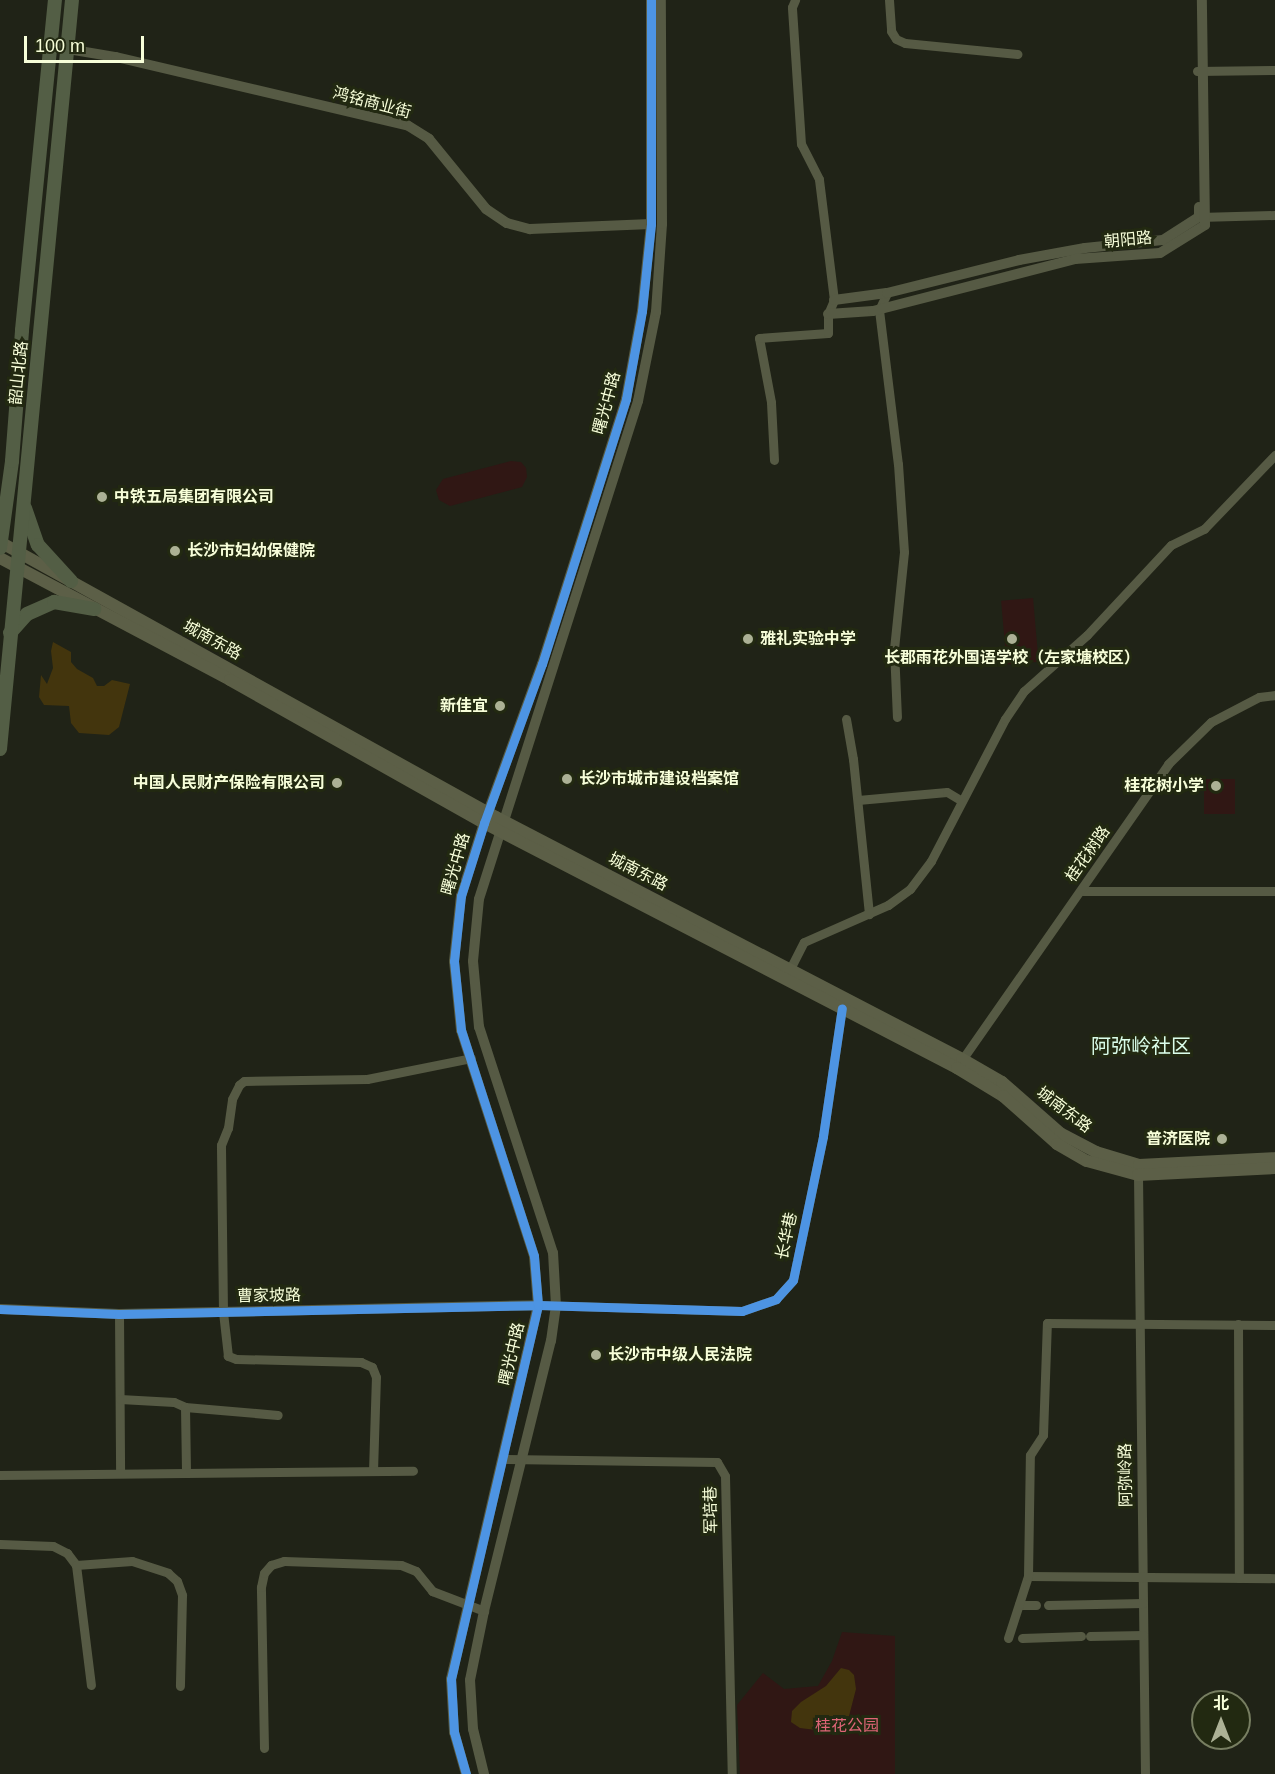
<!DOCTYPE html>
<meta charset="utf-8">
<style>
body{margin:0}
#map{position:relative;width:1275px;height:1774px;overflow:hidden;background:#202317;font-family:Arial,"Noto Sans SC",sans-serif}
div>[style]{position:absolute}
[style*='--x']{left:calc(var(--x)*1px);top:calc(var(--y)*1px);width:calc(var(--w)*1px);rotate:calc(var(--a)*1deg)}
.green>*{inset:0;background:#301714;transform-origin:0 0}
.water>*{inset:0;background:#43350d}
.minor>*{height:9px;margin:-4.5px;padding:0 4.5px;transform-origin:4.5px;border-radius:4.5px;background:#565a44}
.tertiary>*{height:10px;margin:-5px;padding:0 5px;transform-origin:5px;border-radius:5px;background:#565a44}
.secondary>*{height:12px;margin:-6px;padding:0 6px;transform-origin:6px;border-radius:6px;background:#5c5f47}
.primary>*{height:14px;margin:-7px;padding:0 7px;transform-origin:7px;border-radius:7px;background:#535e45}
.cycleway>*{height:9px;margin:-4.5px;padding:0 4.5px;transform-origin:4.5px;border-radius:4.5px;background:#4d94e3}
.dots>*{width:16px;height:16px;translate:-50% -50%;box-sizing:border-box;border:3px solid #222911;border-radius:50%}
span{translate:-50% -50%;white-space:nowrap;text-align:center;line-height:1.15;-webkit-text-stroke:6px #222911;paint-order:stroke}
.street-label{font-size:16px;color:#f7fed9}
.poi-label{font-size:16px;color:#f7fed9;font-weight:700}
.left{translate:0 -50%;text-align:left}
.right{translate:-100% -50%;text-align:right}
.park-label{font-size:16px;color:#df6578}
.quarter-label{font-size:20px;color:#dbfeeb}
.north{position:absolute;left:1191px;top:1690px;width:60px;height:60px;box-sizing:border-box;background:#222911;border:2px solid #777e61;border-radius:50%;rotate:0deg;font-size:16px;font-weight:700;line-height:24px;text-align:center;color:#f7fed9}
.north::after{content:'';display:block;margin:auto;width:21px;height:27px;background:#acb195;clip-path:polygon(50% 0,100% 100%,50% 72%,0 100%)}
.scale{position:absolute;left:24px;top:36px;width:120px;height:27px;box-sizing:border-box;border:3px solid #f7fed9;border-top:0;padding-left:8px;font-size:18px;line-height:21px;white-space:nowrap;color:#f7fed9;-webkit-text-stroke:4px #222911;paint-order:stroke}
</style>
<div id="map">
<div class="green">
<i style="clip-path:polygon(511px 461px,521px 462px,526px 468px,527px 477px,522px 487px,450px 506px,439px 500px,436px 490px,443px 479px)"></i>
<i style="left:1033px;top:598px;width:64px;height:32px;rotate:85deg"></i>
<i style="left:1204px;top:779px;width:31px;height:35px"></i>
<i style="clip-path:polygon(842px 1632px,895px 1636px,895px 1774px,740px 1774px,737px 1705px,763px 1673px,784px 1689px,818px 1686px,832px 1661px)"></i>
</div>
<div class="water">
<i style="clip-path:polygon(53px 642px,71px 652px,71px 662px,77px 669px,93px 678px,97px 686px,104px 686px,112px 680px,130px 684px,119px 727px,109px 735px,79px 733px,71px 723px,69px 706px,44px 705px,39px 697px,41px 675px,47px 684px,53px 668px,51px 651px)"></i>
<i style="clip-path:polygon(841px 1668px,849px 1670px,854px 1675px,856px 1689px,849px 1716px,837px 1725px,816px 1730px,800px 1728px,791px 1722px,792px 1711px,801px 1702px,826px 1686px)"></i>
</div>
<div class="minor">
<i style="--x:889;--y:0;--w:31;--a:86"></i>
<i style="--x:891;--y:31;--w:9;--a:58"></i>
<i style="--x:896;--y:39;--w:10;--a:24"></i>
<i style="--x:905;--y:43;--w:113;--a:5.6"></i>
<i style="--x:1197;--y:71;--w:78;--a:-0.7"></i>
<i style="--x:1199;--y:217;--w:76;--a:-1.5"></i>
<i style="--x:887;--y:293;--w:19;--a:115"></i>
<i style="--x:879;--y:310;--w:155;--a:83"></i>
<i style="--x:898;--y:464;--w:88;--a:86.1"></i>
<i style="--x:904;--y:552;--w:98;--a:95.9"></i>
<i style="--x:894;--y:649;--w:68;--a:87.5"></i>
<i style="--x:774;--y:460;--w:58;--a:-93"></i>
<i style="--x:771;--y:402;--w:65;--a:-100.6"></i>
<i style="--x:759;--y:338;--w:69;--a:-4.1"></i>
<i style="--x:828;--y:333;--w:19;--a:-90"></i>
<i style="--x:828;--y:314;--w:15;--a:-67"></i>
<i style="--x:834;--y:300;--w:122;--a:-97.1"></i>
<i style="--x:819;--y:179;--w:39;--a:-117"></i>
<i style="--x:801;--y:144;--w:137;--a:-93.8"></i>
<i style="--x:792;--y:7;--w:8;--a:-67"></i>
<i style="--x:846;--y:719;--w:41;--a:80.1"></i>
<i style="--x:853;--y:759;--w:156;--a:84.1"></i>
<i style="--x:858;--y:800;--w:89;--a:-5.1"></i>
<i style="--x:947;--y:792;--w:17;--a:31"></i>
<i style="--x:1081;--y:891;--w:194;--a:0"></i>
<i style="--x:790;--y:969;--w:30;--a:-63"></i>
<i style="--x:804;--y:942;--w:92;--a:-23.8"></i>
<i style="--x:888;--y:905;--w:27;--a:-36"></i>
<i style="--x:910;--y:889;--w:35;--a:-53"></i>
<i style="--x:931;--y:861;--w:160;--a:-62.5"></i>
<i style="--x:1005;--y:719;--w:34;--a:-56"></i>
<i style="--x:1024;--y:691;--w:84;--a:-41.6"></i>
<i style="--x:1087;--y:635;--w:123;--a:-47"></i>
<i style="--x:1171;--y:545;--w:37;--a:-26"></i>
<i style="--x:1204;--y:529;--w:103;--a:-46.2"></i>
<i style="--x:959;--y:1064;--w:366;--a:-55.1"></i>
<i style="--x:1168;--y:764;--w:60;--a:-44.3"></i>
<i style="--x:1211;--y:722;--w:54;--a:-27.5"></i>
<i style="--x:1259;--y:697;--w:16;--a:-7"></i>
<i style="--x:1138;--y:1175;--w:599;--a:89.33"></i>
<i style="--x:538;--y:1305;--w:204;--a:1.7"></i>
<i style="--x:742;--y:1311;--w:36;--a:-19"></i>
<i style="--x:776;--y:1299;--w:25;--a:-48"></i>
<i style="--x:793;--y:1280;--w:147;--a:-78.2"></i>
<i style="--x:823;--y:1136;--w:129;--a:-81.6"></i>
<i style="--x:119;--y:1314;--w:159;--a:89.6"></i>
<i style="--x:1238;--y:1324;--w:254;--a:89.8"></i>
<i style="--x:120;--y:1399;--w:54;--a:3.2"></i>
<i style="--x:174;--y:1402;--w:12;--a:24"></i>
<i style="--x:185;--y:1407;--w:93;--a:4.9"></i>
<i style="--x:185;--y:1407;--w:65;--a:89.1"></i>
<i style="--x:502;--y:1459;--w:215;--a:0.8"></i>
<i style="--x:717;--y:1462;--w:16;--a:60"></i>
<i style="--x:725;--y:1476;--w:298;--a:88.7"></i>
<i style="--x:373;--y:1471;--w:94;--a:-88.2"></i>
<i style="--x:376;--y:1377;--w:11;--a:-112"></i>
<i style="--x:372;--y:1367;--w:12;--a:-156"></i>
<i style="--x:361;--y:1362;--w:125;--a:-178.6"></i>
<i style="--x:236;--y:1359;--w:9;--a:-159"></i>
<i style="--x:228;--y:1356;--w:44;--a:-96.5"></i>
<i style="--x:223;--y:1312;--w:167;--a:-90.7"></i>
<i style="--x:221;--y:1145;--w:18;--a:-68"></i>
<i style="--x:228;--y:1128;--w:29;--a:-82"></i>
<i style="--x:232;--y:1099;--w:16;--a:-63"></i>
<i style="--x:239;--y:1085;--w:6;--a:-39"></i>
<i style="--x:244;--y:1081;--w:123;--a:-0.9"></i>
<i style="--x:367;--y:1079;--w:106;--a:-11.4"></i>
<i style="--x:0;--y:1475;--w:413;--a:-0.6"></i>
<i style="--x:0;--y:1544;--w:53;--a:2.2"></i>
<i style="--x:53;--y:1546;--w:16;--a:27"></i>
<i style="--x:67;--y:1553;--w:15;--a:53"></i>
<i style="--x:76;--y:1565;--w:121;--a:82.9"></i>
<i style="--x:76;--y:1565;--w:56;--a:-4.1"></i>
<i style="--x:132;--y:1561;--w:38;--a:18"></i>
<i style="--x:168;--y:1573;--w:12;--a:42"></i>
<i style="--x:177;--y:1581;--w:15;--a:70"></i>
<i style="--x:182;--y:1595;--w:91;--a:91.3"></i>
<i style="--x:1028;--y:1576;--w:247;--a:0.5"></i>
<i style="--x:1019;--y:1605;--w:17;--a:0"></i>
<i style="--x:1048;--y:1605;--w:95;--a:-1.2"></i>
<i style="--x:1090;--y:1636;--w:53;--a:-1.1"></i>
<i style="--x:1008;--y:1638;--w:65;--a:-72.1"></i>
<i style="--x:1028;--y:1576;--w:121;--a:-89.1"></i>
<i style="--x:1030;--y:1455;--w:24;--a:-57"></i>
<i style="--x:1043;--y:1435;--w:112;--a:-88"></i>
<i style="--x:1047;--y:1323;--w:228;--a:0.5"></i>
<i style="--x:1022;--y:1638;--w:59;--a:-1.9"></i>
<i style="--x:264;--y:1748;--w:161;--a:-91.1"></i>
<i style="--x:261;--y:1587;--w:14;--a:-78"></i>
<i style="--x:264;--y:1573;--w:11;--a:-49"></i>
<i style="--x:271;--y:1565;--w:14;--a:-17"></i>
<i style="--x:284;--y:1561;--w:117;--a:2"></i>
<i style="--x:401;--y:1565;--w:16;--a:22"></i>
<i style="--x:416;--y:1571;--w:26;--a:51"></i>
<i style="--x:432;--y:1591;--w:56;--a:21"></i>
</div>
<div class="tertiary">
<i style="--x:50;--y:46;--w:67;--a:9.5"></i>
<i style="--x:116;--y:57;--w:299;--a:13.2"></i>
<i style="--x:407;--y:125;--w:26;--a:32"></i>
<i style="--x:429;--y:139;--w:90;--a:50.8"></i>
<i style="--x:486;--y:209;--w:25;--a:34"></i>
<i style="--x:507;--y:223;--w:24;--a:15"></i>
<i style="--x:530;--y:229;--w:121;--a:-2.4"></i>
<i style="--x:834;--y:300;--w:53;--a:-7.5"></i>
<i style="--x:887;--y:293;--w:136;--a:-14"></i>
<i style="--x:1019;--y:260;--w:67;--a:-10.3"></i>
<i style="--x:1085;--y:248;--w:78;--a:-5.9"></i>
<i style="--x:1163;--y:240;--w:43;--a:-32.6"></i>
<i style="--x:1199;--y:217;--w:10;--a:-90"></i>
<i style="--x:828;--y:314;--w:45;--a:-3.8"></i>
<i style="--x:873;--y:311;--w:209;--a:-14.4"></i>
<i style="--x:1075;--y:259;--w:85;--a:-4"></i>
<i style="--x:1160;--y:253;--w:53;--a:-31.9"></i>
<i style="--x:1205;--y:225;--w:225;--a:-90.8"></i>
<i style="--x:0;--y:1309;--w:119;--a:2.4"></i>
<i style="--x:119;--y:1314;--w:419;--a:-1.2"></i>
<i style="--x:466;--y:1774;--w:44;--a:-105.9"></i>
<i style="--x:454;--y:1732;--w:53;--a:-93.2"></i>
<i style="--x:451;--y:1679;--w:384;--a:-76.9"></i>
<i style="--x:538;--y:1305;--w:49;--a:-94.7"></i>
<i style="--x:534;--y:1256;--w:237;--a:-107.9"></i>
<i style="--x:461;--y:1030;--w:69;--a:-95.8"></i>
<i style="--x:454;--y:961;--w:65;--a:-83.9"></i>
<i style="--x:461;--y:896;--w:77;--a:-72.5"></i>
<i style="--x:484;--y:823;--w:169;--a:-70"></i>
<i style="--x:542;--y:664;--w:278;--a:-72.4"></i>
<i style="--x:626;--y:399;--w:89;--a:-79.7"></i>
<i style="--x:642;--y:311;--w:87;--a:-84.1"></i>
<i style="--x:651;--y:224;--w:224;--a:-90"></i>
<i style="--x:484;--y:1774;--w:46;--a:-103.7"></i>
<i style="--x:473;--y:1729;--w:49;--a:-93.5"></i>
<i style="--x:470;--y:1680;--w:70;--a:-78.5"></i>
<i style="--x:484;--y:1611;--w:278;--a:-76.1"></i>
<i style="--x:551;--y:1341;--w:35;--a:-82"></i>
<i style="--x:556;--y:1306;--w:53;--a:-93.2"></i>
<i style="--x:553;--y:1253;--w:238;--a:-108.1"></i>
<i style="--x:479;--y:1027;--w:66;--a:-95.2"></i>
<i style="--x:473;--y:961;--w:62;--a:-84.5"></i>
<i style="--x:479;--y:899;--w:523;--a:-72.29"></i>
<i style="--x:638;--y:401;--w:91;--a:-78.6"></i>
<i style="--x:656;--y:312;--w:88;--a:-86.1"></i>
<i style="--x:662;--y:224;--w:224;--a:-90.3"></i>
</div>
<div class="secondary">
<i style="--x:0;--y:542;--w:567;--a:29.01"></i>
<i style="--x:496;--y:817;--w:525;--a:27.44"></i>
<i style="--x:962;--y:1059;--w:46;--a:29.9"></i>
<i style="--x:1002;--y:1082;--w:77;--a:41.3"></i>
<i style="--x:1060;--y:1133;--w:41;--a:27.8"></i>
<i style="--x:1096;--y:1152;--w:45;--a:16.8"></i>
<i style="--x:1139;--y:1165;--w:136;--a:-2.9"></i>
<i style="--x:0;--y:558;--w:260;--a:27.9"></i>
<i style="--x:230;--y:680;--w:291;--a:29.4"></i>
<i style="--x:484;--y:823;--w:533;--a:27.38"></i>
<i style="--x:957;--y:1068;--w:54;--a:31.3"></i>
<i style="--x:1003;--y:1096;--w:72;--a:41.6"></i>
<i style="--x:1057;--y:1144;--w:34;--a:30"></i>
<i style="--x:1087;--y:1161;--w:53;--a:15.4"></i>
<i style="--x:1138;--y:1175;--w:137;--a:-2.9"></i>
</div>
<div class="primary">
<i style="--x:25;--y:508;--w:39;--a:71"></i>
<i style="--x:38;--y:545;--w:49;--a:47.5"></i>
<i style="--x:0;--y:548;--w:88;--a:-82.1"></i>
<i style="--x:12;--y:461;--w:131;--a:-85.6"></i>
<i style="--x:22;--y:330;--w:332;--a:-84.3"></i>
<i style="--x:10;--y:633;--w:25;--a:-48"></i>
<i style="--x:27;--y:614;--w:30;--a:-24"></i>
<i style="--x:54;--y:602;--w:41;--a:9.9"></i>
<i style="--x:0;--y:749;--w:752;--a:-84.51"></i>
</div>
<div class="cycleway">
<i style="--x:0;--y:1309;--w:119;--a:2.4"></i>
<i style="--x:119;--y:1314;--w:419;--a:-1.2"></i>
<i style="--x:538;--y:1305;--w:204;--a:1.7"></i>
<i style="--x:742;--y:1311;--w:36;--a:-19"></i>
<i style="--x:776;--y:1299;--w:25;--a:-48"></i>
<i style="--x:793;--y:1280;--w:147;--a:-78.2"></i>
<i style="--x:823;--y:1136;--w:129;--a:-81.6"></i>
<i style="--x:466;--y:1774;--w:44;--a:-105.9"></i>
<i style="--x:454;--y:1732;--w:53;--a:-93.2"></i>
<i style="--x:451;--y:1679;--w:384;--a:-76.9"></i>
<i style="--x:538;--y:1305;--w:49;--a:-94.7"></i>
<i style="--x:534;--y:1256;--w:237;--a:-107.9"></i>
<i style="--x:461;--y:1030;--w:69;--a:-95.8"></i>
<i style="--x:454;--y:961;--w:65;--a:-83.9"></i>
<i style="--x:461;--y:896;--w:77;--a:-72.5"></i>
<i style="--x:484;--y:823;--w:169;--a:-70"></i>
<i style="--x:542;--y:664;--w:278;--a:-72.4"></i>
<i style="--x:626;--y:399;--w:89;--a:-79.7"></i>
<i style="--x:642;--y:311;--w:87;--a:-84.1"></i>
<i style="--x:651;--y:224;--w:224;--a:-90"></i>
</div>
<div class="dots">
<i style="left:102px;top:497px;background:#acb195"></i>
<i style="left:175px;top:551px;background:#acb195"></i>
<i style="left:748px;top:639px;background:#acb195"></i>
<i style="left:1012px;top:639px;background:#acb195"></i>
<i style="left:500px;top:706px;background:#acb195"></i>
<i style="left:567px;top:779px;background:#acb195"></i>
<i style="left:337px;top:783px;background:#acb195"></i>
<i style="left:1216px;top:786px;background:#acb195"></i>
<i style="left:1222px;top:1139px;background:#acb195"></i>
<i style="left:596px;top:1355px;background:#acb195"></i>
</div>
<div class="street-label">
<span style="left:372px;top:103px;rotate:15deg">鸿铭商业街</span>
<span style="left:1128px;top:240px;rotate:-5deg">朝阳路</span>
<span style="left:19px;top:373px;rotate:-84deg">韶山北路</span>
<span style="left:607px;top:403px;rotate:-75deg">曙光中路</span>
<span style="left:212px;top:640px;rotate:29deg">城南东路</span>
<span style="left:1088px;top:854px;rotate:-55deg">桂花树路</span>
<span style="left:456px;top:864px;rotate:-74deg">曙光中路</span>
<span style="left:638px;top:872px;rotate:27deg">城南东路</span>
<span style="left:1064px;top:1110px;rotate:37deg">城南东路</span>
<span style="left:787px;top:1236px;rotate:-78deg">长华巷</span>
<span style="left:269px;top:1296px;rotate:-1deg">曹家坡路</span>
<span style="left:512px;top:1354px;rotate:-77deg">曙光中路</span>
<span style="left:1126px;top:1475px;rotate:-91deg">阿弥岭路</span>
<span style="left:711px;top:1510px;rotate:-91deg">军培巷</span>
</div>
<div class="poi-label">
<span class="left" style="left:114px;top:497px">中铁五局集团有限公司</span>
<span class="left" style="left:187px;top:551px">长沙市妇幼保健院</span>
<span class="left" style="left:760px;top:639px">雅礼实验中学</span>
<span style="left:1012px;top:658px">长郡雨花外国语学校（左家塘校区）</span>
<span class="right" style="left:488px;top:706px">新佳宜</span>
<span class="left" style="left:579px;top:779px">长沙市城市建设档案馆</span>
<span class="right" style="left:325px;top:783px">中国人民财产保险有限公司</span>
<span class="right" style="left:1204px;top:786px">桂花树小学</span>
<span class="right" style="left:1210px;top:1139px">普济医院</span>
<span class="left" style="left:608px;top:1355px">长沙市中级人民法院</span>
</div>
<div class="park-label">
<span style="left:847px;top:1726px">桂花公园</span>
</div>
<div class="quarter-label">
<span style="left:1141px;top:1046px">阿弥岭社区</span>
</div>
<div class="north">北</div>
<div class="scale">100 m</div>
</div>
